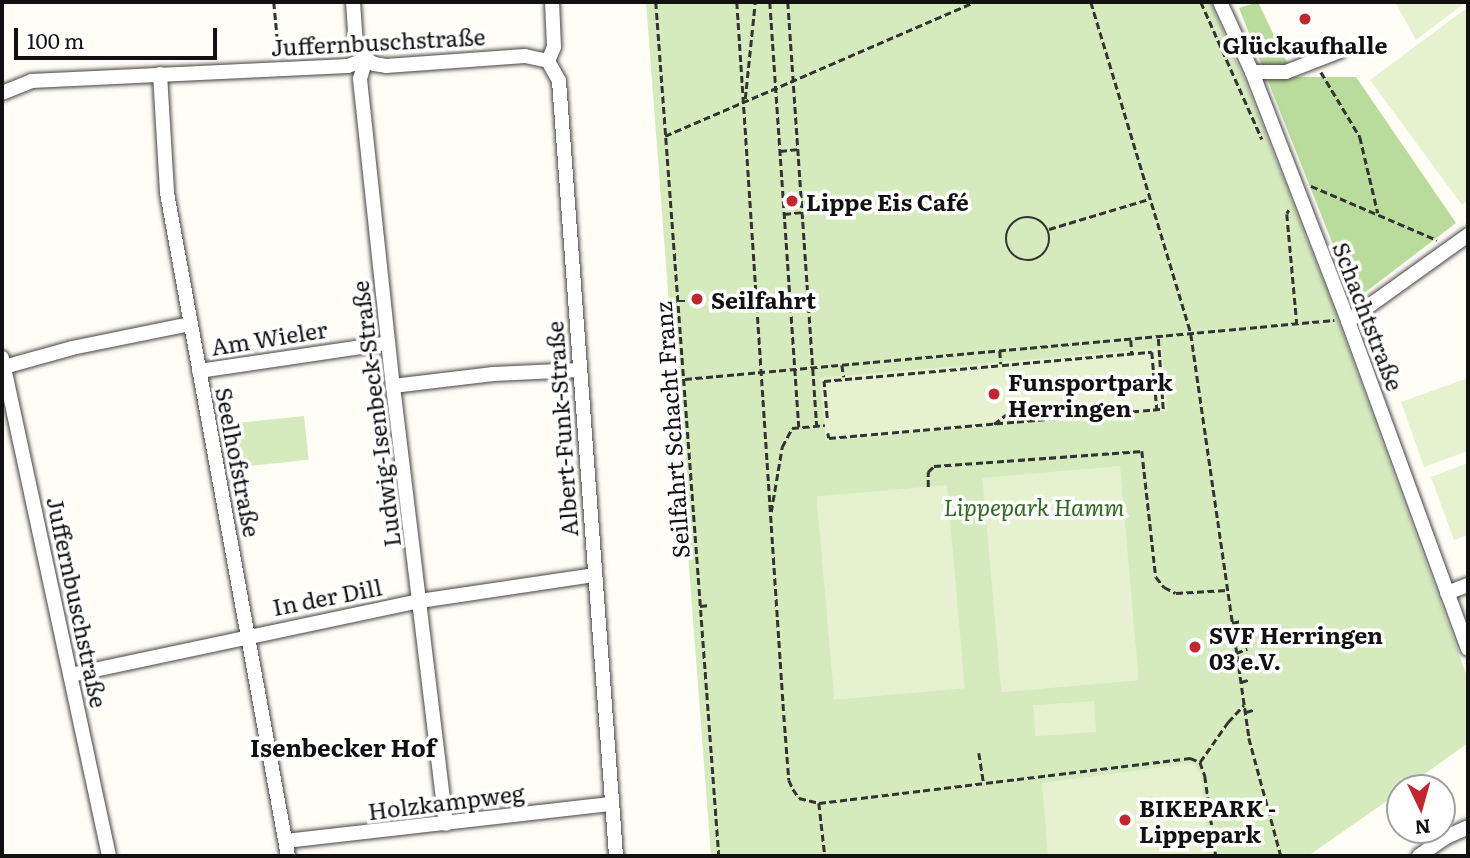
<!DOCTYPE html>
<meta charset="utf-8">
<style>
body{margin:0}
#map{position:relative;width:1470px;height:858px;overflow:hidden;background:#fffdf5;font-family:Literata,serif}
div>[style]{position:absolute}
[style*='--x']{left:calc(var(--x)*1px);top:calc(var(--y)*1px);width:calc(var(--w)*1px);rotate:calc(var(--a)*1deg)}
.green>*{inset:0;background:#d5ebbd;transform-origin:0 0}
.forest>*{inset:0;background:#b9dc9c}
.pitch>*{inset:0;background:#e6f2cf;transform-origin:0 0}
.path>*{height:2.5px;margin-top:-1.25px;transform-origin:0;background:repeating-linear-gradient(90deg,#333 0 7px,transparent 0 10.5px)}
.path>.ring{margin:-1.25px;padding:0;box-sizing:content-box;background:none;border:2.5px solid #333;border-radius:50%}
.roads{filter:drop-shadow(0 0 2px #444) drop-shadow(0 0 2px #444)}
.minor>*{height:14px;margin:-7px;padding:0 7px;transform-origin:7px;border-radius:7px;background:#fff}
.dots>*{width:19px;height:19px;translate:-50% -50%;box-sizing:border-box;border:4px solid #fff;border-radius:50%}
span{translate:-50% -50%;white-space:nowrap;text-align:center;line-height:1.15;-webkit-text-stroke:7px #fff;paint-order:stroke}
.street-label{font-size:23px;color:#111}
.poi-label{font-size:23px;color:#111;font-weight:700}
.left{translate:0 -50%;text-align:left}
.park-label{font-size:23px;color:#2f6b1f;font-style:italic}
.neighbourhood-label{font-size:24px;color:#111;font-weight:700}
.frame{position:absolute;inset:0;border:4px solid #111;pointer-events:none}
.north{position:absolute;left:1386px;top:774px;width:70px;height:70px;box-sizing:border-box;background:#fff;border:2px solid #a0a0a0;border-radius:50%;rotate:175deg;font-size:19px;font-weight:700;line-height:28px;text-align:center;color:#111}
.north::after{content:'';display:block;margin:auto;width:24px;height:32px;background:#c4262e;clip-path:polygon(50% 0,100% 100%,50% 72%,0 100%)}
.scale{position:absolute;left:14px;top:28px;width:203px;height:32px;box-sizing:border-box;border:4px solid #111;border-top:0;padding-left:9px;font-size:21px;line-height:24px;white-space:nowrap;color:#111;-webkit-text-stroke:5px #fff;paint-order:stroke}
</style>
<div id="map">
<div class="green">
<i style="clip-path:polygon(646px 2px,1210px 2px,1245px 81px,1333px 307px,1468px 679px,1468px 743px,1405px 788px,1400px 788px,1400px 792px,1308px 856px,711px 856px)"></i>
<i style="left:304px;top:416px;width:44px;height:86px;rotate:84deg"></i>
</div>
<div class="forest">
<i style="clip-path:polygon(1258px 2px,1294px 77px,1356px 77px,1456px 223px,1355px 300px,1239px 8px)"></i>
</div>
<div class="pitch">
<i style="clip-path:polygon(1395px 2px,1466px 2px,1416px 40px)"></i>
<i style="clip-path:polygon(1468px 7px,1468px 200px,1462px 205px,1370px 80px)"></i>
<i style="left:1162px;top:348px;width:63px;height:343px;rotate:85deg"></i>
<i style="clip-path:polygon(1468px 378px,1468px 451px,1424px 467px,1401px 402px)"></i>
<i style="clip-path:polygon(1468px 463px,1468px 535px,1454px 540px,1431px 477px)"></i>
<i style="left:1120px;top:466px;width:215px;height:138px;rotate:85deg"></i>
<i style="left:947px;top:485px;width:204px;height:131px;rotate:85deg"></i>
<i style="left:1094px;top:701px;width:31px;height:61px;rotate:86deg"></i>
<i style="clip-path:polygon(1193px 763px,1201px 775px,1209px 856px,1048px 856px,1042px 783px)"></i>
</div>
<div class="path">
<i style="--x:274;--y:2;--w:53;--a:84.6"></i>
<i style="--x:656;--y:2;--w:856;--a:85.78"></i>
<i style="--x:737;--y:2;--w:715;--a:86.23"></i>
<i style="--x:784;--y:715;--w:65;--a:85.6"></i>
<i style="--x:789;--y:780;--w:10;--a:66"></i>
<i style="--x:793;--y:789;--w:11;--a:56"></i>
<i style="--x:799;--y:798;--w:21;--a:14"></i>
<i style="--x:819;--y:803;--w:374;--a:-6.9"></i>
<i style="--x:1190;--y:758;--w:11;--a:22"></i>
<i style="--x:1200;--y:762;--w:15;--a:70"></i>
<i style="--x:1205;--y:776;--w:81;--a:82.2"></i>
<i style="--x:770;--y:2;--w:426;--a:86.1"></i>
<i style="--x:788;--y:2;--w:424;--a:86.1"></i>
<i style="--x:1091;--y:2;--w:347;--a:73.2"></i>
<i style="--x:1191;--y:334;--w:408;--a:81.8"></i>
<i style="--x:1249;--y:738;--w:122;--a:74.8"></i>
<i style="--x:1201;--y:2;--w:150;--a:66"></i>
<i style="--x:1321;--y:72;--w:76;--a:59"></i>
<i style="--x:1360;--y:137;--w:78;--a:76.7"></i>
<i style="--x:745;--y:99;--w:98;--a:-84.1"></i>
<i style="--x:665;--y:136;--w:338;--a:-23.4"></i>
<i style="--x:780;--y:151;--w:18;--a:-6"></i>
<i style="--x:1311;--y:186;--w:137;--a:23.2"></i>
<i style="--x:1289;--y:210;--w:4;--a:117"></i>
<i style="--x:1287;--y:214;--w:110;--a:84.8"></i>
<i style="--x:784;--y:214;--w:18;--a:-6"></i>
<i class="ring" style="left:1006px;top:217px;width:41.5px;height:41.5px"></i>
<i style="--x:1049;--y:229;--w:104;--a:-16.7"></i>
<i style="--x:678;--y:301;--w:9;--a:0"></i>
<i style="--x:1131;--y:340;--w:13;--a:86"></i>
<i style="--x:1000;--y:351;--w:13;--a:86"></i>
<i style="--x:842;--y:365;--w:12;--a:81"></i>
<i style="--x:685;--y:379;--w:652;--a:-5.19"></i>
<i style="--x:1017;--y:408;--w:18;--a:47"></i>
<i style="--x:827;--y:418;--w:37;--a:-95"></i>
<i style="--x:824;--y:381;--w:329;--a:-5.1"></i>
<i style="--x:1152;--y:352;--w:57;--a:85"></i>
<i style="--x:994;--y:424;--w:41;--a:-38"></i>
<i style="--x:828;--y:433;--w:5;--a:79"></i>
<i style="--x:829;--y:438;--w:335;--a:-5"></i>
<i style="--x:1163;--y:409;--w:72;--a:-94"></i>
<i style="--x:928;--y:487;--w:15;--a:-90"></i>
<i style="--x:928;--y:472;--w:8;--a:-45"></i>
<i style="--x:934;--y:466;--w:209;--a:-4.1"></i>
<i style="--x:1142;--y:451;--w:127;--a:83.7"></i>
<i style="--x:1156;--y:577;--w:13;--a:51"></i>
<i style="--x:1164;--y:587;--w:13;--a:27"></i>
<i style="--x:1176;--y:593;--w:51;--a:-3.4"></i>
<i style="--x:771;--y:512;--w:66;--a:-80.4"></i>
<i style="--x:782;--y:447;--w:21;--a:-62"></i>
<i style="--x:792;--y:428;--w:33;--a:-5"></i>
<i style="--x:700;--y:606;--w:10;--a:-6"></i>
<i style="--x:1232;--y:623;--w:9;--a:-13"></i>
<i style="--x:1236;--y:653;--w:12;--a:-20"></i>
<i style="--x:1241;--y:682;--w:10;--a:-17"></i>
<i style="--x:1246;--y:712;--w:10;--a:-17"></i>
<i style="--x:979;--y:753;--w:30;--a:81"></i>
<i style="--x:1200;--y:762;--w:49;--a:-55"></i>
<i style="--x:1228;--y:722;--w:23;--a:-47"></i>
<i style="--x:819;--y:803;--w:53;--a:83.5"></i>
</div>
<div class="roads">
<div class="minor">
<i style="--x:353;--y:2;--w:39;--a:86"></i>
<i style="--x:356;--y:41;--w:21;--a:61"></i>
<i style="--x:366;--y:59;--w:9;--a:32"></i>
<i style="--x:374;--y:64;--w:12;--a:9"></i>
<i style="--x:386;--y:66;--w:139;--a:-4.1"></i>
<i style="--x:525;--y:56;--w:24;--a:12"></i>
<i style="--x:1220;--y:2;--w:77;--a:65.4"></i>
<i style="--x:1252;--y:72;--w:267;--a:68.9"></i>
<i style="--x:1348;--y:321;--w:349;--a:69.9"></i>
<i style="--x:366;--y:59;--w:21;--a:107"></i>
<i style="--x:360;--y:79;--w:309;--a:83.9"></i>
<i style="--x:393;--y:386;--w:441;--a:83.1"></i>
<i style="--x:548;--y:61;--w:23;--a:61"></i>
<i style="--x:559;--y:81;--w:777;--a:85.79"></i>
<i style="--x:548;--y:61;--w:15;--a:-67"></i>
<i style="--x:554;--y:47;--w:45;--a:-92.5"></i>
<i style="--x:1252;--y:72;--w:34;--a:0"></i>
<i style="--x:1286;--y:72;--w:58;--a:-21.3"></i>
<i style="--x:160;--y:74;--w:119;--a:86.6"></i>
<i style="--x:167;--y:193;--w:674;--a:79.66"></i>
<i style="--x:2;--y:93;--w:31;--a:-22"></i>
<i style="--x:31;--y:81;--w:317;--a:-2.7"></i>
<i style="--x:348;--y:66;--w:19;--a:-21"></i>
<i style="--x:1348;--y:321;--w:148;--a:-35.6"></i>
<i style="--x:2;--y:358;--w:509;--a:77.87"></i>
<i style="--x:4;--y:367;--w:71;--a:-15.6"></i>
<i style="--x:72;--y:348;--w:120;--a:-11.5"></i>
<i style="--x:199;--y:371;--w:191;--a:-8.4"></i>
<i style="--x:393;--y:386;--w:101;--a:-6.8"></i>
<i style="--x:493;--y:374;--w:86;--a:-2.7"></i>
<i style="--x:1447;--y:593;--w:22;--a:-21"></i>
<i style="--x:71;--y:675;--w:357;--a:-12"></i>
<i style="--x:420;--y:601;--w:177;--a:-8.5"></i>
<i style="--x:286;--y:841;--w:328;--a:-6.5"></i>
<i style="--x:1419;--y:856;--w:33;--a:-35"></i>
<i style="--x:1446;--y:837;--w:24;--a:-24"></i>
</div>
</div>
<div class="dots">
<i style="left:1305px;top:19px;background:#c4262e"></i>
<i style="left:792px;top:201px;background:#c4262e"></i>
<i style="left:697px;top:299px;background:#c4262e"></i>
<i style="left:994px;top:394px;background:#c4262e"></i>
<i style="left:1195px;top:647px;background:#c4262e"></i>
<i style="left:1125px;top:820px;background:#c4262e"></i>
</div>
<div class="street-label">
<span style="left:378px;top:41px;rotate:-3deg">Juffernbuschstraße</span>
<span style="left:1369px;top:316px;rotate:69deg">Schachtstraße</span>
<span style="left:269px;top:337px;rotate:-9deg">Am Wieler</span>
<span style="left:375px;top:414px;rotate:-97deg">Ludwig-Isenbeck-Straße</span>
<span style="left:561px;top:429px;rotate:-94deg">Albert-Funk-Straße</span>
<span style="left:671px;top:430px;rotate:-94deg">Seilfahrt Schacht Franz</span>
<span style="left:239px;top:462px;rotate:79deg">Seelhofstraße</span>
<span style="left:327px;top:596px;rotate:-11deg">In der Dill</span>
<span style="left:78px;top:602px;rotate:78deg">Juffernbuschstraße</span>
<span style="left:446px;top:801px;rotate:-7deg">Holzkampweg</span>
</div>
<div class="poi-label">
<span style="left:1305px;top:44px">Glückaufhalle</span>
<span class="left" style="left:806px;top:201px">Lippe Eis Café</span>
<span class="left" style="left:711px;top:299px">Seilfahrt</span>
<span class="left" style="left:1008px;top:394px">Funsportpark<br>Herringen</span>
<span class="left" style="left:1209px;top:647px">SVF Herringen<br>03 e.V.</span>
<span class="left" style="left:1139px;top:820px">BIKEPARK -<br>Lippepark</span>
</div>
<div class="park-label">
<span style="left:1034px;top:506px">Lippepark Hamm</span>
</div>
<div class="neighbourhood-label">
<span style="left:343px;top:747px">Isenbecker Hof</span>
</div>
<div class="frame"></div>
<div class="north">N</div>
<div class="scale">100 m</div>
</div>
